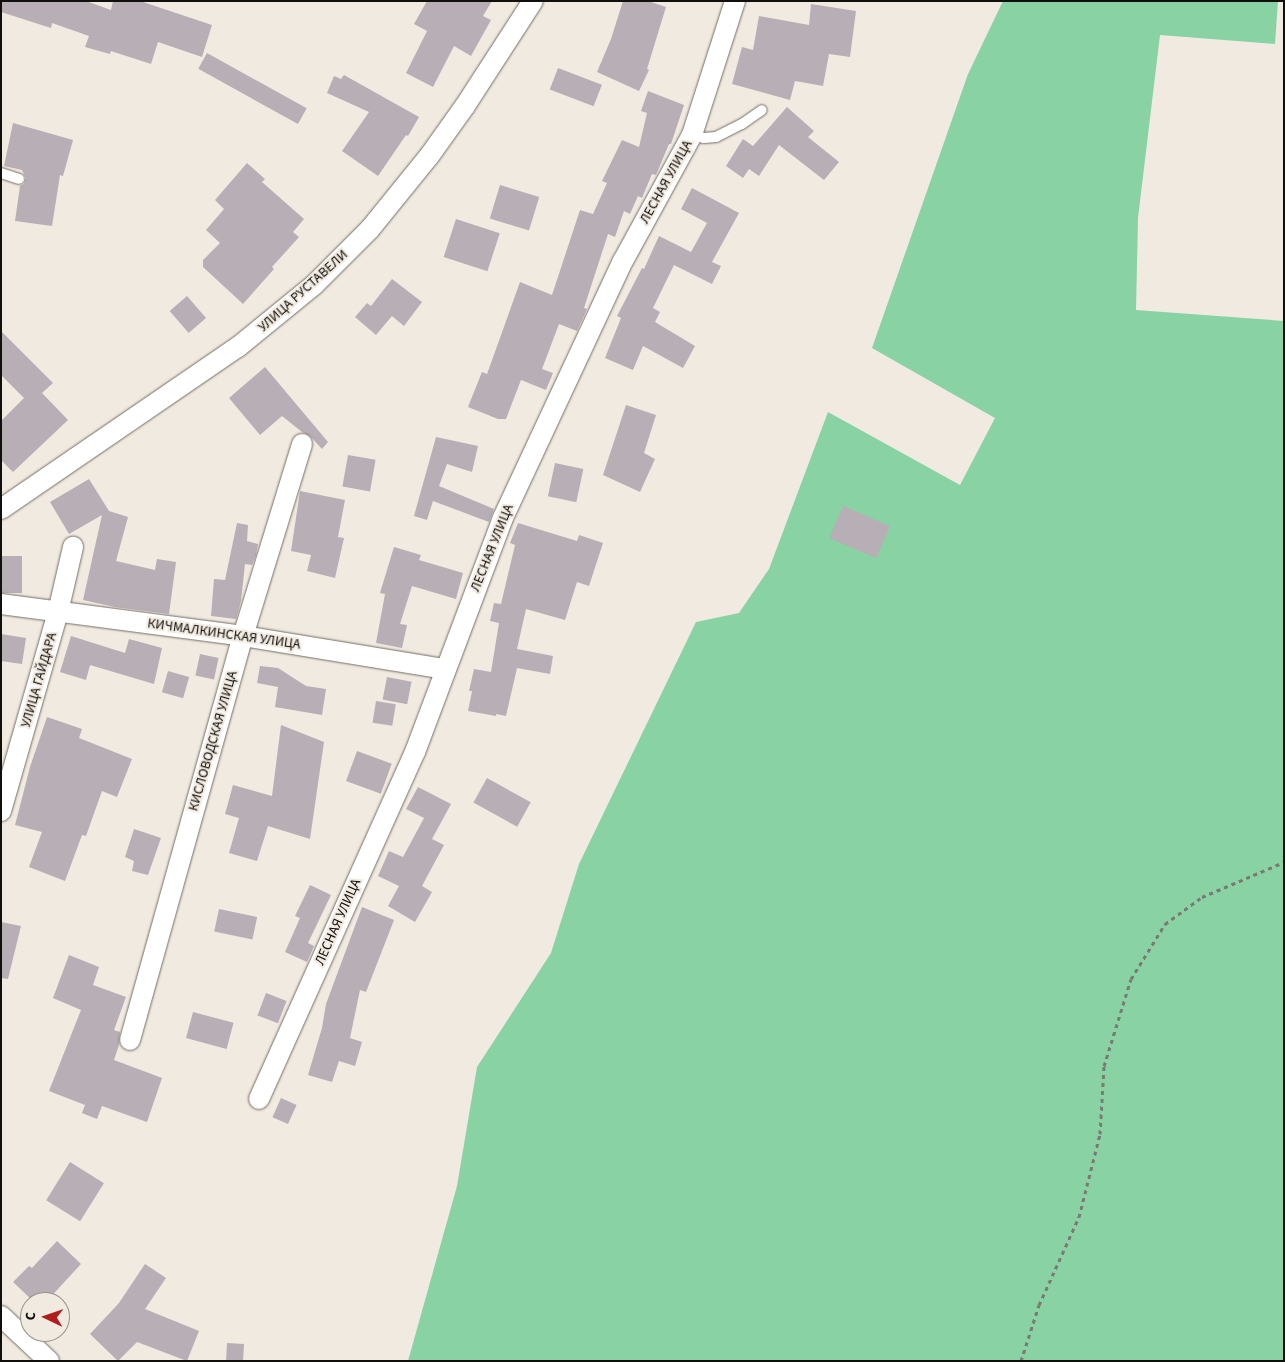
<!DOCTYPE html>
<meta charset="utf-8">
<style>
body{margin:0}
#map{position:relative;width:1285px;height:1362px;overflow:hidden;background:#f1eae0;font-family:"Source Sans 3",sans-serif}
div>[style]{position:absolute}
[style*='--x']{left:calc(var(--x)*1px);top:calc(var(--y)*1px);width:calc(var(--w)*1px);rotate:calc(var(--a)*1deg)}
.green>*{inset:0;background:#88d2a4}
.building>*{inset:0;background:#b8aeb6;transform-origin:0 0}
.path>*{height:3px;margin-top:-1.5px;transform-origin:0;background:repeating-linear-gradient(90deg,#7c7872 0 4px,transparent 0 8px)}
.roads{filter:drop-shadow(0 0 1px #736d65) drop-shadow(0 0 1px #736d65)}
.service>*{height:10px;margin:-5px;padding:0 5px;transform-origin:5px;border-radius:5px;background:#fff}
.minor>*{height:20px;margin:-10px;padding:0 10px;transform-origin:10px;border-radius:10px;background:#fff}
span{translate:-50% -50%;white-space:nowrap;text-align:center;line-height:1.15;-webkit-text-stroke:4px #f1eae0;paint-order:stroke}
.street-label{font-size:14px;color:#110f0c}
.frame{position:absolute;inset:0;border:2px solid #110f0c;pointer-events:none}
.north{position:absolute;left:20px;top:1292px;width:50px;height:50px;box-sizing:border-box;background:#f1eae0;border:1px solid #97928b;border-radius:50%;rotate:273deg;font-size:14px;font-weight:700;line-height:20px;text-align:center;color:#110f0c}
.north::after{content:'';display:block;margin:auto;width:18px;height:22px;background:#af1e1c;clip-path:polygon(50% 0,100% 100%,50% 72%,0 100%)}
</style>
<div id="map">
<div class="green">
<i style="clip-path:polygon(1003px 1px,1278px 1px,1275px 44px,1160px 35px,1138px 218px,1136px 310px,1284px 321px,1284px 1361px,408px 1361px,457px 1186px,477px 1067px,551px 953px,579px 864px,696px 622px,739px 613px,769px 569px,828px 412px,960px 485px,995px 418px,872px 348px,968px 74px)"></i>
</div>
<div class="building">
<i style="clip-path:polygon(1px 1px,86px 1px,111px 10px,113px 1px,140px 1px,212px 25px,202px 57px,158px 42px,151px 64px,111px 51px,110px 54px,85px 47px,89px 36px,52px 23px,51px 28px,1px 12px)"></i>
<i style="clip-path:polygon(427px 1px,492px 1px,483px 16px,491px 20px,471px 56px,454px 46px,433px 87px,406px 73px,427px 31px,414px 24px)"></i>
<i style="clip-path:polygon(623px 1px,648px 1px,666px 7px,647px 69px,649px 70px,639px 91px,597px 72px,611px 39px)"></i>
<i style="clip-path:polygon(811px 4px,856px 11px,850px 57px,829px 54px,823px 86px,795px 81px,790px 100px,732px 84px,742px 47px,753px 50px,759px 16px,809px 25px)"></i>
<i style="left:207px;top:53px;width:114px;height:18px;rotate:29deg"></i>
<i style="left:558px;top:68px;width:47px;height:23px;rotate:21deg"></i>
<i style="clip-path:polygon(344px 75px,419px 117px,408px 136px,406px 135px,378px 176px,342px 151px,369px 112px,327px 93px,334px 76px,341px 79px)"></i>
<i style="clip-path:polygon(648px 91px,684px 105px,671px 144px,669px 144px,656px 175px,652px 174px,642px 198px,638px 196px,630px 214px,624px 211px,615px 237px,608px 234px,584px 308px,587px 309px,577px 331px,559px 324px,542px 369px,553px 373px,546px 390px,521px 380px,506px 419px,498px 419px,468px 407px,482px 372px,487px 374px,520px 282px,552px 295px,580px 210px,593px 214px,607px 183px,602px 181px,622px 140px,639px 147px,647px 113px,641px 111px)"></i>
<i style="clip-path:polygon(787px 107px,814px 131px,808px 137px,839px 162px,824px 180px,779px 145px,759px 176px,749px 169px,743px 178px,726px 166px,743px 139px,753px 146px)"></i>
<i style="clip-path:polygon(13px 123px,73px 140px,63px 176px,60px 175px,52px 226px,15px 221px,20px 186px,24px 184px,26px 178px,22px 170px,4px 166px)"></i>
<i style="clip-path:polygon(247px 163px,265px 179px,262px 182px,304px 219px,293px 232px,299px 237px,272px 267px,274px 269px,243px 304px,203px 267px,203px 260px,220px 243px,206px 230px,224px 209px,215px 200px)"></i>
<i style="left:500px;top:185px;width:41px;height:35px;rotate:17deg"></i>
<i style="clip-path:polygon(692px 188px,739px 213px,712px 262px,721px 266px,712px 284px,674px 265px,653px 308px,660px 312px,655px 322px,695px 346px,683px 368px,643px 346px,633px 370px,605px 358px,621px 318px,617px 316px,642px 268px,644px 269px,659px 236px,691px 252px,707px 223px,681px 209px)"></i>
<i style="left:456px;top:219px;width:46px;height:40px;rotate:18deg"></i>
<i style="clip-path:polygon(392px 279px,422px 302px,404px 326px,392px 316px,376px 335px,355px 317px,367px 303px,371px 306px)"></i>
<i style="left:187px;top:296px;width:29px;height:23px;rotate:49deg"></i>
<i style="clip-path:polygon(1px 331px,53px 383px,42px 393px,68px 420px,13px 472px,1px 460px,1px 421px,24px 398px,1px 375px)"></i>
<i style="clip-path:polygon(265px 367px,328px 442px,322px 449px,310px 436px,302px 432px,282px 416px,260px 435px,229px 398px)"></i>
<i style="clip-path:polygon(626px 405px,656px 415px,644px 453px,655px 459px,640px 492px,603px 475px)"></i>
<i style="clip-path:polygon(436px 437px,478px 446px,472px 472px,447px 464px,439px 486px,494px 509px,489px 522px,433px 501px,427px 520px,414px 516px)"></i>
<i style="left:348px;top:455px;width:28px;height:32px;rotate:10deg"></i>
<i style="left:555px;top:463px;width:29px;height:34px;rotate:12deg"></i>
<i style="clip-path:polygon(89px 479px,109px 511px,128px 517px,116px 561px,155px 570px,157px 559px,176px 562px,169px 614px,115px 607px,83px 600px,102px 515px,69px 534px,50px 502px)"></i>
<i style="clip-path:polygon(300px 491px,345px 500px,338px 537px,344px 538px,335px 578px,307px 571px,311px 555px,291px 551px)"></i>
<i style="left:843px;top:506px;width:51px;height:35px;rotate:23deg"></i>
<i style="clip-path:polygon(237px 523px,248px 525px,247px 541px,258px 544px,256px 555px,252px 565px,245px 564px,241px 601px,236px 619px,211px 616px,214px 579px,225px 580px)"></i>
<i style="clip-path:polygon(518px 523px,577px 541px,579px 535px,603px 543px,589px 586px,577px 582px,565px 620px,526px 609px,517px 649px,553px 656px,550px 674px,517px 668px,506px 716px,496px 714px,496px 716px,468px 711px,472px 691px,469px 691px,474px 669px,491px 672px,499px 623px,490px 621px,494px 603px,501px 604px,515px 545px,510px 543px)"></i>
<i style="clip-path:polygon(394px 547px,421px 555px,419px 560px,463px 573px,456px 599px,412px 586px,400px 624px,407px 625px,402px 648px,376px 643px,385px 594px,380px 593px)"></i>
<i style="left:22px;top:556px;width:37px;height:21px;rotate:90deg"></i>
<i style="clip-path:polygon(1px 634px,26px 638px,22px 664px,1px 661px)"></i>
<i style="clip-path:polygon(71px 636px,125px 653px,129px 639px,162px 648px,154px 684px,90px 665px,86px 680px,60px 672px)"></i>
<i style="left:200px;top:654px;width:19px;height:22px;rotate:12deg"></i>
<i style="clip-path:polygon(260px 666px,278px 668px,306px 686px,326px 689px,322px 715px,275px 707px,278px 687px,257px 683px)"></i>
<i style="left:168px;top:671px;width:22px;height:22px;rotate:16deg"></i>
<i style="left:387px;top:677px;width:25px;height:23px;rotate:11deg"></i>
<i style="left:376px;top:701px;width:20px;height:22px;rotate:9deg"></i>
<i style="clip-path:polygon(47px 717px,82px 729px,79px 738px,132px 759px,117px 797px,102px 791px,86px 836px,82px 835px,65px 881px,29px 867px,42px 832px,15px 825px,30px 767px)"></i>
<i style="clip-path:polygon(281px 725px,324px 742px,310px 839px,268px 826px,257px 861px,229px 853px,239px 818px,225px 814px,233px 785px,272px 796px)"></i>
<i style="left:357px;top:751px;width:37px;height:32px;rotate:20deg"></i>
<i style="left:487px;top:778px;width:50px;height:28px;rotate:29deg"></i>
<i style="clip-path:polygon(418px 787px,451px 804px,432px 839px,444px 845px,422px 886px,432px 892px,415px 922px,388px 906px,399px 886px,378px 876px,389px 851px,403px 857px,424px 818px,406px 809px)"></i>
<i style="clip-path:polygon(134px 829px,161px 838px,148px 875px,132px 871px,134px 861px,125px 857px)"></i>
<i style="clip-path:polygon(310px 885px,331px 895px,308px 943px,314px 946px,307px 962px,285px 952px,300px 918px,295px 916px)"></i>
<i style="clip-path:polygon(362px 907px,394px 920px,366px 992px,360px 990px,350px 1038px,362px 1042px,355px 1066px,339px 1061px,332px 1082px,308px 1075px,322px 1028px,326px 1004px)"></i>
<i style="left:219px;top:909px;width:39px;height:23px;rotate:12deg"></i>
<i style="clip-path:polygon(1px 922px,21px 926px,8px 979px,1px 978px)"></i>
<i style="clip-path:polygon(69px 955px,99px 967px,93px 985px,126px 997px,114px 1030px,120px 1032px,119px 1045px,114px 1060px,162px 1078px,147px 1122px,102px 1106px,97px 1119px,82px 1113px,85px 1105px,49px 1091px,81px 1010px,53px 998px)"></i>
<i style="left:266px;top:993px;width:22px;height:24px;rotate:21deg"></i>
<i style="left:193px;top:1012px;width:42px;height:27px;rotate:15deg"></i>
<i style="left:281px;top:1098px;width:17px;height:21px;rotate:24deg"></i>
<i style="left:70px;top:1162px;width:40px;height:45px;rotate:32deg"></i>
<i style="clip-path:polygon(57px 1241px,81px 1264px,46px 1302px,34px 1302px,13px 1282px,29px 1266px,32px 1268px)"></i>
<i style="clip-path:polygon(145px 1264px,166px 1278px,145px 1309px,199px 1331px,187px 1361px,137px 1342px,118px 1361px,90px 1334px,119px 1303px)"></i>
<i style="left:227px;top:1343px;width:17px;height:18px;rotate:3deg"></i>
</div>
<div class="path">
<i style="--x:1021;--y:1361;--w:59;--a:-72.2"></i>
<i style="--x:1039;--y:1305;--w:97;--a:-65.6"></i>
<i style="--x:1079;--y:1217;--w:86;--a:-75.8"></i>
<i style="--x:1100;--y:1134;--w:68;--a:-86.6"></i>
<i style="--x:1104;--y:1066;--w:91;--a:-72.8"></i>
<i style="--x:1131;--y:979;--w:65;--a:-58.3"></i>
<i style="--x:1165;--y:924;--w:46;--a:-36.1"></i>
<i style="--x:1202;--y:897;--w:89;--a:-23.1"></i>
</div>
<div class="roads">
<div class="service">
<i style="--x:692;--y:135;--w:12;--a:14"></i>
<i style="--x:704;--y:138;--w:12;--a:-5"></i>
<i style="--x:716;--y:137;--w:29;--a:-27"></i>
<i style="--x:742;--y:124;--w:24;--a:-35"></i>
<i style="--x:1;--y:173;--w:19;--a:18"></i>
</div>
<div class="minor">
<i style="--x:1;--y:509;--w:287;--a:-34.4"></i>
<i style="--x:238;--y:347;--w:98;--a:-39.2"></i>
<i style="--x:314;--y:285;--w:79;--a:-45"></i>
<i style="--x:370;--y:229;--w:95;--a:-51"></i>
<i style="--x:430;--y:155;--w:60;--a:-54.5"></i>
<i style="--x:465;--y:106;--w:125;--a:-57.1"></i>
<i style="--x:1;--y:604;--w:244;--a:7.5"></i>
<i style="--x:243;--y:636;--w:205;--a:9.3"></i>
<i style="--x:1;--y:811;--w:207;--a:-74"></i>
<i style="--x:58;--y:612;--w:67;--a:-77"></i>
<i style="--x:130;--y:1040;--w:420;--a:-74.4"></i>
<i style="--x:243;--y:636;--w:201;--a:-72.9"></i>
<i style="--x:259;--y:1099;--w:380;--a:-65.8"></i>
<i style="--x:415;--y:752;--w:248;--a:-69.4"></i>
<i style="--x:502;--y:520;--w:286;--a:-65"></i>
<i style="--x:623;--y:261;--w:144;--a:-61.3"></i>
<i style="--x:692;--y:135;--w:141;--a:-72.2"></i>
<i style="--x:1;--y:1316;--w:66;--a:43.2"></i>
</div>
</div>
<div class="street-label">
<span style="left:666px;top:182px;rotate:-61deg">ЛЕСНАЯ УЛИЦА</span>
<span style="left:303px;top:291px;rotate:-42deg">УЛИЦА РУСТАВЕЛИ</span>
<span style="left:492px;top:548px;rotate:-68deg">ЛЕСНАЯ УЛИЦА</span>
<span style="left:224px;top:634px;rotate:8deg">КИЧМАЛКИНСКАЯ УЛИЦА</span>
<span style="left:39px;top:680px;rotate:-74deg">УЛИЦА ГАЙДАРА</span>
<span style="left:213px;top:741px;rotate:-74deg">КИСЛОВОДСКАЯ УЛИЦА</span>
<span style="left:338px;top:922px;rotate:-66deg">ЛЕСНАЯ УЛИЦА</span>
</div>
<div class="frame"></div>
<div class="north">С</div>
</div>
